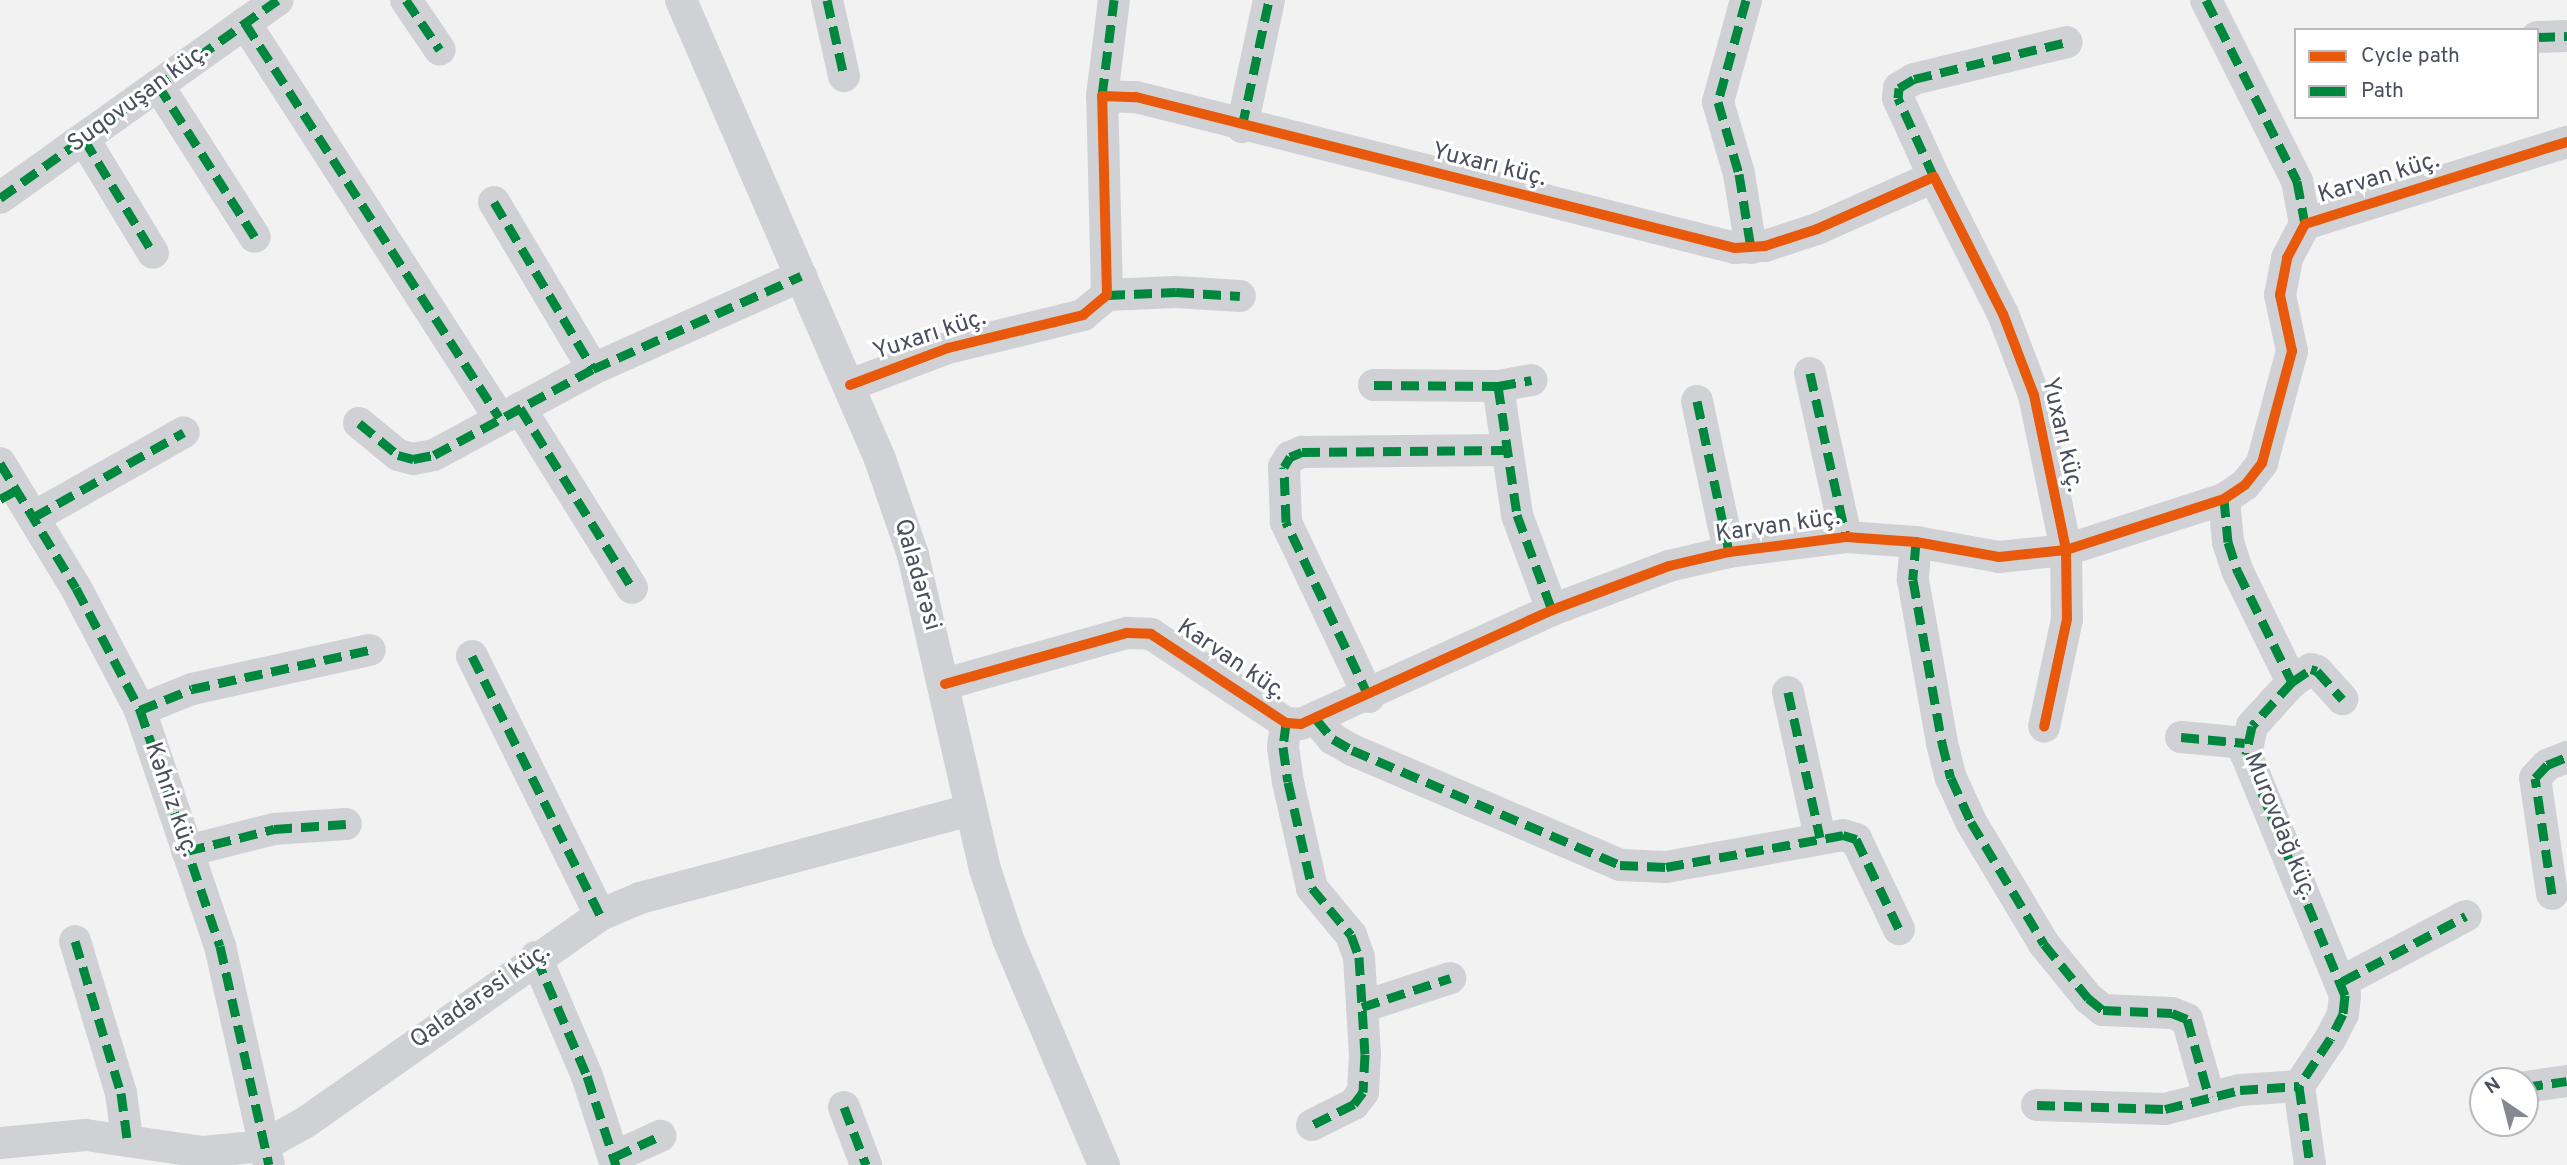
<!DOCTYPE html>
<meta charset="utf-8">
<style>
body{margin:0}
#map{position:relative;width:2567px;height:1165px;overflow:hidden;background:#f2f2f2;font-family:Overpass,sans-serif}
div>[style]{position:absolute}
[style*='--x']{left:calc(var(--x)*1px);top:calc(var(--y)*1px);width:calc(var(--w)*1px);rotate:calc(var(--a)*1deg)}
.street>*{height:32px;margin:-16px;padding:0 16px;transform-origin:16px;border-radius:16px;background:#d0d1d4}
.quiet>*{height:9px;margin-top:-4.5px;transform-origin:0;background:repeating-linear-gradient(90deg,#00873e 0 18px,transparent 0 27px)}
.cycleway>*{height:10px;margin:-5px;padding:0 5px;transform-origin:5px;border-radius:5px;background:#e8590c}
span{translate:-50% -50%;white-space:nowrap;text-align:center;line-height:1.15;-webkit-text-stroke:6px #fff;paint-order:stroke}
.street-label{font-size:24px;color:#4a4f5d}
.legend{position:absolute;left:2294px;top:28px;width:245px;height:91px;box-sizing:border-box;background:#fff;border:2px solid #b7b9be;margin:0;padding:9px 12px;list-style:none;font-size:21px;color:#4a4f5d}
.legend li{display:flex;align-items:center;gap:14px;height:35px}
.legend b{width:35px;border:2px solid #b7b9be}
.north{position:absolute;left:2469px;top:1067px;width:70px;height:70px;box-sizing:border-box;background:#fff;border:2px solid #b7b9be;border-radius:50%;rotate:325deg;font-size:19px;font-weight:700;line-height:28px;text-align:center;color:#4a4f5d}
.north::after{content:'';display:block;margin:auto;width:24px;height:32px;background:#858891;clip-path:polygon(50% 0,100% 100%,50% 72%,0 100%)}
</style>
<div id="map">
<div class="street">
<i style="--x:406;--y:0;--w:60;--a:55.8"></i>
<i style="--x:681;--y:0;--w:500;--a:66.56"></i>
<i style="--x:880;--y:459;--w:102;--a:71"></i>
<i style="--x:913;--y:555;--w:322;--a:77.1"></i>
<i style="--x:985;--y:869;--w:74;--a:71.8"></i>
<i style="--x:1008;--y:939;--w:246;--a:67"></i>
<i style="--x:827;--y:0;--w:78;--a:77.4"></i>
<i style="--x:1746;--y:0;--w:106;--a:105.4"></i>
<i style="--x:1718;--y:102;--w:75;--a:73.7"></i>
<i style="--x:1739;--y:174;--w:75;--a:80.8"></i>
<i style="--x:2206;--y:0;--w:203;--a:63.3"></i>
<i style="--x:2297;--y:181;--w:44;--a:79.5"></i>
<i style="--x:245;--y:23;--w:469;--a:57.2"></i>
<i style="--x:2537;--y:37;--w:30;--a:-2"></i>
<i style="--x:158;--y:85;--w:180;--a:57.5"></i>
<i style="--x:1102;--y:96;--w:97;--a:-82.9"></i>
<i style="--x:1242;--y:127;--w:130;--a:-78"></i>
<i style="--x:84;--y:139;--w:133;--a:58.8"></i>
<i style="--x:1934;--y:177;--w:87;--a:-114.5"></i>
<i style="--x:1898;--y:98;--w:10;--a:-84"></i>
<i style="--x:1899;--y:88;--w:17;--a:-31"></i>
<i style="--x:1914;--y:79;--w:157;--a:-13.6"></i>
<i style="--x:0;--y:198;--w:341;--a:-35.5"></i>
<i style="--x:494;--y:202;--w:194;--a:59.3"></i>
<i style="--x:1107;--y:295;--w:69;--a:-2.5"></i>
<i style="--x:1176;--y:292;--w:64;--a:3.6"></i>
<i style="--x:1810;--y:373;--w:168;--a:77.6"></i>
<i style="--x:850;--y:385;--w:105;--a:-20.7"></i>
<i style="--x:948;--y:348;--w:139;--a:-13.7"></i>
<i style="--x:1083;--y:315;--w:31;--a:-40"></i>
<i style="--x:1107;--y:295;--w:199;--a:-91.4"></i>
<i style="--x:1102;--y:96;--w:34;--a:2"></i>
<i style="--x:1136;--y:97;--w:618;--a:14.15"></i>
<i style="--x:1735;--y:248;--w:30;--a:-4"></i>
<i style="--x:1765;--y:246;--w:55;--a:-18.1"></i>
<i style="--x:1817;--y:229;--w:128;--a:-24"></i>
<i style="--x:1934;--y:177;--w:153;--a:63.3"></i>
<i style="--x:2003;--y:314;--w:87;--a:69.1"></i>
<i style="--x:2034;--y:395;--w:158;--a:78.3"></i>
<i style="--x:2066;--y:550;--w:69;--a:89.2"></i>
<i style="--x:2067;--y:619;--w:110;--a:102"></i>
<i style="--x:1374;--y:385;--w:124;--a:0.5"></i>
<i style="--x:1498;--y:386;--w:34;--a:-10"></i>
<i style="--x:1498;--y:386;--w:130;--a:81.6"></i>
<i style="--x:1517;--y:515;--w:101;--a:69.8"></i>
<i style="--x:1697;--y:401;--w:154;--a:78"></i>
<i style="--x:520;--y:408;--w:212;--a:58.1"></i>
<i style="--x:359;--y:423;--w:50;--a:39.4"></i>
<i style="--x:398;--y:455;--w:16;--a:15"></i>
<i style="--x:413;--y:459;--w:21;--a:-11"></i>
<i style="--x:434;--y:455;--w:181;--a:-28.4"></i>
<i style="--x:593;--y:369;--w:228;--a:-24.1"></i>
<i style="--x:0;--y:463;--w:146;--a:58.7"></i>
<i style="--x:76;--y:588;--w:138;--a:62.3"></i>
<i style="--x:140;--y:710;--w:249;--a:71.3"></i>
<i style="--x:220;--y:946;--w:224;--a:77.4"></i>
<i style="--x:2224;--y:499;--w:43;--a:84.7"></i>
<i style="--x:2228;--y:542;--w:32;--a:72"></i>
<i style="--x:2238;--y:572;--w:123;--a:63.9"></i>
<i style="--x:2292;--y:682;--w:59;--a:132.3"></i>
<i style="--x:2252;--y:726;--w:29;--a:102"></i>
<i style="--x:2246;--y:754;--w:261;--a:67.7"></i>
<i style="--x:2345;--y:995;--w:19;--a:96"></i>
<i style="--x:2343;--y:1014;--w:28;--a:117"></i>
<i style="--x:2330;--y:1039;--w:56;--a:123.4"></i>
<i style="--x:2299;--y:1086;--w:80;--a:82.1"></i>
<i style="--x:34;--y:517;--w:172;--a:-29.5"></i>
<i style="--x:1916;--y:542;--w:38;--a:95"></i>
<i style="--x:1913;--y:580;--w:166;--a:79.9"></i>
<i style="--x:1942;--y:743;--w:36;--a:76"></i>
<i style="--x:1951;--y:778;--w:48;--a:65.6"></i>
<i style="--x:1971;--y:822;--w:142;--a:59.1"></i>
<i style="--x:2044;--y:944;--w:70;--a:50.8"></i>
<i style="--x:2088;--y:998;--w:19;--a:39"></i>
<i style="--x:2103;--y:1010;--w:69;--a:2.5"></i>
<i style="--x:2172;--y:1013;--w:16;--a:22"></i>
<i style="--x:2187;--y:1019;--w:81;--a:74.2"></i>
<i style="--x:472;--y:656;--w:289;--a:63.7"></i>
<i style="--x:2292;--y:682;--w:23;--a:-34"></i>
<i style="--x:2311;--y:669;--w:6;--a:18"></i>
<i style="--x:2317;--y:671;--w:38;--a:48"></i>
<i style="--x:945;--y:684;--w:189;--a:-15.7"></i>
<i style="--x:1127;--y:633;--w:24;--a:2"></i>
<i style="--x:1151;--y:634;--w:162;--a:33.4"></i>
<i style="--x:1286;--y:723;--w:15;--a:4"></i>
<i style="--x:1301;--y:724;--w:276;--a:-24.4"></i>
<i style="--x:1552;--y:610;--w:125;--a:-20.6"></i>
<i style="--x:1669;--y:566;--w:62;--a:-13.1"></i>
<i style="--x:1729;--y:552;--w:118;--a:-7.3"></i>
<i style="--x:1846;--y:537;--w:70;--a:4.1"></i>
<i style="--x:1916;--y:542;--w:84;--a:10.2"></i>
<i style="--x:1999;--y:557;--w:67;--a:-6"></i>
<i style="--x:2066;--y:550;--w:166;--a:-17.9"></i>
<i style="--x:2224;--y:499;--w:25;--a:-34"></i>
<i style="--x:2245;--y:485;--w:28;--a:-52"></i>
<i style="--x:2262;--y:463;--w:116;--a:-75"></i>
<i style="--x:2292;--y:351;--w:57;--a:-102.1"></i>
<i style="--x:2280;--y:295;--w:38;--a:-79"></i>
<i style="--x:2287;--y:258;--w:38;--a:-62"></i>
<i style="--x:2305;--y:224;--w:275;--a:-17.4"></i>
<i style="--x:1788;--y:692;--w:149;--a:77.6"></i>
<i style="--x:1369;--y:697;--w:194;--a:-115.4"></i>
<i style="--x:1286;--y:522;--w:55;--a:-92.1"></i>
<i style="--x:1284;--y:467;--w:12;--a:-59"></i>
<i style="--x:1290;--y:457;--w:13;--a:-23"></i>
<i style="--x:1302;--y:452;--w:202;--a:-0.6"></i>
<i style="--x:140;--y:710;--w:56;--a:-22"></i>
<i style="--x:192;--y:689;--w:182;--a:-12.4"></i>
<i style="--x:1316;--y:719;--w:26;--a:50"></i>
<i style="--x:1333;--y:739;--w:22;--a:30"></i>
<i style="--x:1352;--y:750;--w:292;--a:23.2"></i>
<i style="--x:1620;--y:865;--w:46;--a:2.5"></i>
<i style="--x:1666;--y:867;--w:180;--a:-10.2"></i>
<i style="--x:1843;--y:835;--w:14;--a:17"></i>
<i style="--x:1856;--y:839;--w:100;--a:64.5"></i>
<i style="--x:1286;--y:723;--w:24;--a:97"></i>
<i style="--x:1283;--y:747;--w:35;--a:82"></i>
<i style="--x:1288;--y:782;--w:109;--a:77.2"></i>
<i style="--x:1312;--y:888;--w:61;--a:50.3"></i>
<i style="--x:1351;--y:935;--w:23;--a:70"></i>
<i style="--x:1359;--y:957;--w:97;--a:86.5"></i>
<i style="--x:1365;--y:1054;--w:38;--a:93"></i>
<i style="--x:1363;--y:1092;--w:15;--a:127"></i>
<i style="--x:1354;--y:1104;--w:47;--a:153.4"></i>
<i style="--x:2181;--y:737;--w:64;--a:5.4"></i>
<i style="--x:187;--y:851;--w:90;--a:-14.2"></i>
<i style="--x:274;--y:829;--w:72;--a:-4"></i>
<i style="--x:2552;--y:894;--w:117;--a:-98.3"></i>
<i style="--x:2535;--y:778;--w:18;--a:-47"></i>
<i style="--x:2547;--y:765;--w:22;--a:-22"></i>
<i style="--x:75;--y:941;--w:159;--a:73.2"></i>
<i style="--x:121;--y:1093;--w:45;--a:82.4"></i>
<i style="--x:536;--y:957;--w:129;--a:66.8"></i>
<i style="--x:587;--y:1076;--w:94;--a:72"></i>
<i style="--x:2343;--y:981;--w:139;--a:-27.9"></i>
<i style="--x:1362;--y:1007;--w:93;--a:-18.2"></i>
<i style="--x:2525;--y:1087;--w:42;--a:-8.1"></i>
<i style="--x:2037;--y:1105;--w:128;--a:1.8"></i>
<i style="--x:2165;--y:1109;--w:77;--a:-14.2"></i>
<i style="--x:2240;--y:1090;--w:59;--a:-3.9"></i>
<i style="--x:844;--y:1107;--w:62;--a:69.2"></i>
<i style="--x:0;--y:1143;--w:86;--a:-5.3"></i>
<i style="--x:86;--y:1135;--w:118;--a:8.3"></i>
<i style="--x:203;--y:1152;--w:60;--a:-5.7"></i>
<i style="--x:263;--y:1146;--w:49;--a:-29.2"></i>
<i style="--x:306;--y:1122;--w:360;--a:-35.1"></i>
<i style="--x:600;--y:915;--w:43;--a:-23"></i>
<i style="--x:640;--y:898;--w:342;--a:-14.9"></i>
<i style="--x:614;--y:1157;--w:51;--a:-24.5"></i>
</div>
<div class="quiet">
<i style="--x:406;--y:0;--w:60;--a:55.8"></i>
<i style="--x:827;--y:0;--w:78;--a:77.4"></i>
<i style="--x:1746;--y:0;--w:106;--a:105.4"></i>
<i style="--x:1718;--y:102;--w:75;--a:73.7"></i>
<i style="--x:1739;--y:174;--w:75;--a:80.8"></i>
<i style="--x:2206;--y:0;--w:203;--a:63.3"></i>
<i style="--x:2297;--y:181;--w:44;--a:79.5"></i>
<i style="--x:245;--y:23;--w:469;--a:57.2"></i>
<i style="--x:2537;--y:37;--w:30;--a:-2"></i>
<i style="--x:158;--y:85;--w:180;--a:57.5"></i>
<i style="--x:1102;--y:96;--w:97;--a:-82.9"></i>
<i style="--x:1242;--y:127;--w:130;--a:-78"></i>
<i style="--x:84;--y:139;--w:133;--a:58.8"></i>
<i style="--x:1934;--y:177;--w:87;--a:-114.5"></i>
<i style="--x:1898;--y:98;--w:10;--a:-84"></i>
<i style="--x:1899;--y:88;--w:17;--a:-31"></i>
<i style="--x:1914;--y:79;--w:157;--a:-13.6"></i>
<i style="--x:0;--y:198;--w:341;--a:-35.5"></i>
<i style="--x:494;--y:202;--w:194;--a:59.3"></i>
<i style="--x:1107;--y:295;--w:69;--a:-2.5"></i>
<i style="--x:1176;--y:292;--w:64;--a:3.6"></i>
<i style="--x:1810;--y:373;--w:168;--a:77.6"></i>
<i style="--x:1374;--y:385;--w:124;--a:0.5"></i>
<i style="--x:1498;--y:386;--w:34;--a:-10"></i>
<i style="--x:1498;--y:386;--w:130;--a:81.6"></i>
<i style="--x:1517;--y:515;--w:101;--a:69.8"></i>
<i style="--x:1697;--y:401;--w:154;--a:78"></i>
<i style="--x:520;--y:408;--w:212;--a:58.1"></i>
<i style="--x:359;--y:423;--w:50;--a:39.4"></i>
<i style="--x:398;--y:455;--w:16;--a:15"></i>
<i style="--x:413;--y:459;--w:21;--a:-11"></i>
<i style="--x:434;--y:455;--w:181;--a:-28.4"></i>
<i style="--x:593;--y:369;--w:228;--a:-24.1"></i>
<i style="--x:0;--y:463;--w:146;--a:58.7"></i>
<i style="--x:76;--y:588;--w:138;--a:62.3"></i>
<i style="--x:140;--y:710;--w:249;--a:71.3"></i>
<i style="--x:220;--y:946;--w:224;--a:77.4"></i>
<i style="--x:0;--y:499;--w:19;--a:-28"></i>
<i style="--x:2224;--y:499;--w:43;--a:84.7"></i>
<i style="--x:2228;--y:542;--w:32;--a:72"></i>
<i style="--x:2238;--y:572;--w:123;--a:63.9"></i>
<i style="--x:2292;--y:682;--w:59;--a:132.3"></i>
<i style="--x:2252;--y:726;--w:29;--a:102"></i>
<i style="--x:2246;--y:754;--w:261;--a:67.7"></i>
<i style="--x:2345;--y:995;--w:19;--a:96"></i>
<i style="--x:2343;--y:1014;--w:28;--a:117"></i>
<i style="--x:2330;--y:1039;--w:56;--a:123.4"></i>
<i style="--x:2299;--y:1086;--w:80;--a:82.1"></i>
<i style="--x:34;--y:517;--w:172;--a:-29.5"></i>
<i style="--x:1916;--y:542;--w:38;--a:95"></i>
<i style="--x:1913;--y:580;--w:166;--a:79.9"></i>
<i style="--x:1942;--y:743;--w:36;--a:76"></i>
<i style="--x:1951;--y:778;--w:48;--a:65.6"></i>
<i style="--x:1971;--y:822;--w:142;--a:59.1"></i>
<i style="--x:2044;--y:944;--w:70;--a:50.8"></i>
<i style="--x:2088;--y:998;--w:19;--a:39"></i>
<i style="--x:2103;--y:1010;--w:69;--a:2.5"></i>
<i style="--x:2172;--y:1013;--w:16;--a:22"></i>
<i style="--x:2187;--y:1019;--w:81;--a:74.2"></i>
<i style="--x:472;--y:656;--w:289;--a:63.7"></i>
<i style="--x:2292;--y:682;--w:23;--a:-34"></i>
<i style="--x:2311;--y:669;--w:6;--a:18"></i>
<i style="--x:2317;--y:671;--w:38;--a:48"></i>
<i style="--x:1788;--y:692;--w:149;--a:77.6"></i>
<i style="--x:1369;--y:697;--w:194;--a:-115.4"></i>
<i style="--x:1286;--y:522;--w:55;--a:-92.1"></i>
<i style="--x:1284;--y:467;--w:12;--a:-59"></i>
<i style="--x:1290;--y:457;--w:13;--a:-23"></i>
<i style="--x:1302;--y:452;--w:202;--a:-0.6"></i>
<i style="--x:140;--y:710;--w:56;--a:-22"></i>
<i style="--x:192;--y:689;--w:182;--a:-12.4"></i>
<i style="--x:1316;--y:719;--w:26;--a:50"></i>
<i style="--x:1333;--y:739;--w:22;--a:30"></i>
<i style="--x:1352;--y:750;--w:292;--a:23.2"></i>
<i style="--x:1620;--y:865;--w:46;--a:2.5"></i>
<i style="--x:1666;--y:867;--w:180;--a:-10.2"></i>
<i style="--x:1843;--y:835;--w:14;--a:17"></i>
<i style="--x:1856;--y:839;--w:100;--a:64.5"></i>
<i style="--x:1286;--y:723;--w:24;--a:97"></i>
<i style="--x:1283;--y:747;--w:35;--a:82"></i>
<i style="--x:1288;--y:782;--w:109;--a:77.2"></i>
<i style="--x:1312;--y:888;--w:61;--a:50.3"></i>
<i style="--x:1351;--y:935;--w:23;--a:70"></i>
<i style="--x:1359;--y:957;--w:97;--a:86.5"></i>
<i style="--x:1365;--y:1054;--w:38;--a:93"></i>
<i style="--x:1363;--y:1092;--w:15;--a:127"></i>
<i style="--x:1354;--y:1104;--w:47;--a:153.4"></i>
<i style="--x:2181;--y:737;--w:64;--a:5.4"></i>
<i style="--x:187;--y:851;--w:90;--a:-14.2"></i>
<i style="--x:274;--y:829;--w:72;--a:-4"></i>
<i style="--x:2552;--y:894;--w:117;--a:-98.3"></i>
<i style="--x:2535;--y:778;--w:18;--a:-47"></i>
<i style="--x:2547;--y:765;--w:22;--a:-22"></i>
<i style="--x:75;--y:941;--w:159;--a:73.2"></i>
<i style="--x:121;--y:1093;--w:45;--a:82.4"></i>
<i style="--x:536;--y:957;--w:129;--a:66.8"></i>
<i style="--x:587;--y:1076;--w:94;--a:72"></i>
<i style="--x:2343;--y:981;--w:139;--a:-27.9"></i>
<i style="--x:1362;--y:1007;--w:93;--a:-18.2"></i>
<i style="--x:2525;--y:1087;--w:42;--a:-8.1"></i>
<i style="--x:2037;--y:1105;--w:128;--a:1.8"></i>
<i style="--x:2165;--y:1109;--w:77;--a:-14.2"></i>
<i style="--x:2240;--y:1090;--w:59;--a:-3.9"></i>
<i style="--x:844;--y:1107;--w:62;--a:69.2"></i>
<i style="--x:614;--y:1157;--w:51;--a:-24.5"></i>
</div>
<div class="cycleway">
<i style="--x:850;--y:385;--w:105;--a:-20.7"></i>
<i style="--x:948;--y:348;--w:139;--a:-13.7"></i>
<i style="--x:1083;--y:315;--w:31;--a:-40"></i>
<i style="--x:1107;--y:295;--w:199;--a:-91.4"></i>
<i style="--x:1102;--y:96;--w:34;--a:2"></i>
<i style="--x:1136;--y:97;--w:618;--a:14.15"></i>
<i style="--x:1735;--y:248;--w:30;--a:-4"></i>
<i style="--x:1765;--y:246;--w:55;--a:-18.1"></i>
<i style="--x:1817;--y:229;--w:128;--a:-24"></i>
<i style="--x:1934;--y:177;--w:153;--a:63.3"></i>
<i style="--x:2003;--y:314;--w:87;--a:69.1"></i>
<i style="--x:2034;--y:395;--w:158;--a:78.3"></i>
<i style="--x:2066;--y:550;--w:69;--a:89.2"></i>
<i style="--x:2067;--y:619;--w:110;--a:102"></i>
<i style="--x:945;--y:684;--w:189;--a:-15.7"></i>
<i style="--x:1127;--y:633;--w:24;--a:2"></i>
<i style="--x:1151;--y:634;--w:162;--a:33.4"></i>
<i style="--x:1286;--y:723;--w:15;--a:4"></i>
<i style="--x:1301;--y:724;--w:276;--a:-24.4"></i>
<i style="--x:1552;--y:610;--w:125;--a:-20.6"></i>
<i style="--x:1669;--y:566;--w:62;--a:-13.1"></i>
<i style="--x:1729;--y:552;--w:118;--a:-7.3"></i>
<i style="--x:1846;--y:537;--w:70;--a:4.1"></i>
<i style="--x:1916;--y:542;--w:84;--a:10.2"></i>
<i style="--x:1999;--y:557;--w:67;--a:-6"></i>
<i style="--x:2066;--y:550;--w:166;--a:-17.9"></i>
<i style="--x:2224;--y:499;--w:25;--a:-34"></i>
<i style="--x:2245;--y:485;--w:28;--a:-52"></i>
<i style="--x:2262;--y:463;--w:116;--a:-75"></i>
<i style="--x:2292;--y:351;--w:57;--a:-102.1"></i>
<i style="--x:2280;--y:295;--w:38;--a:-79"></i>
<i style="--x:2287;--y:258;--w:38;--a:-62"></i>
<i style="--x:2305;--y:224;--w:275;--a:-17.4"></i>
</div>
<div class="street-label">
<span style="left:139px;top:99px;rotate:-36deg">Suqovuşan küç.</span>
<span style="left:1489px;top:166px;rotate:14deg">Yuxarı küç.</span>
<span style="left:2379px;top:179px;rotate:-17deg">Karvan küç.</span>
<span style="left:930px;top:336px;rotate:-18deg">Yuxarı küç.</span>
<span style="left:2061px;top:435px;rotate:77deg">Yuxarı küç.</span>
<span style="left:1778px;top:527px;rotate:-8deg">Karvan küç.</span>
<span style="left:916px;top:575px;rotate:74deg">Qaladərəsi</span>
<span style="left:1231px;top:661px;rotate:34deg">Karvan küç.</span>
<span style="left:170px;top:800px;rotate:71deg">Kəhriz küç.</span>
<span style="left:2279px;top:827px;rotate:68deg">Murovdağ küç.</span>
<span style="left:481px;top:997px;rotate:-35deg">Qaladərəsi küç.</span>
</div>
<ul class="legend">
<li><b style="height:9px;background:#e8590c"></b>Cycle path</li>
<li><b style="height:9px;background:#00873e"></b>Path</li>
</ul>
<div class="north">N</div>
</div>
